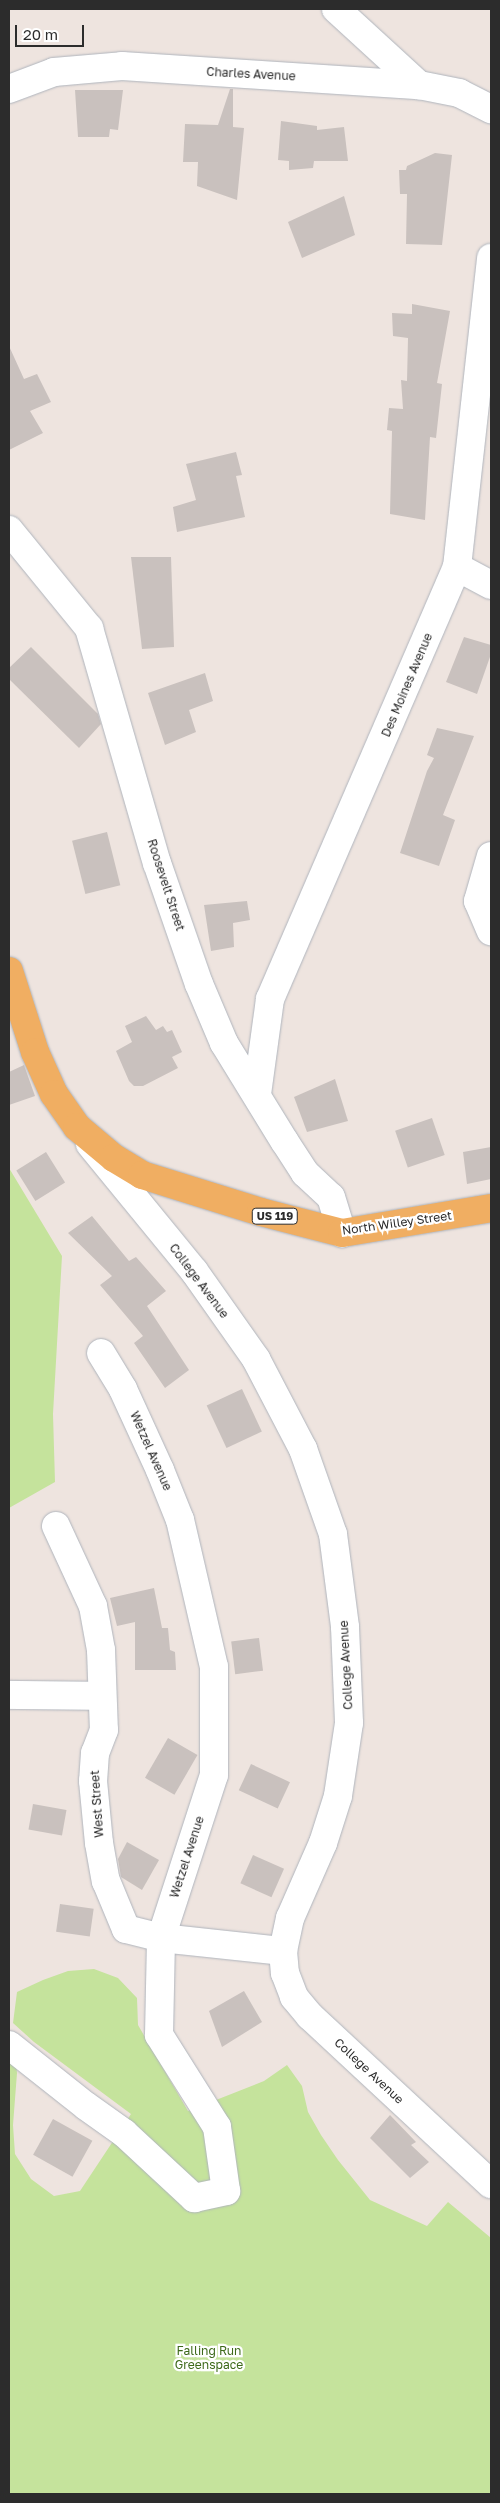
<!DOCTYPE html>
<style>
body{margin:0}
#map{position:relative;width:500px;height:2503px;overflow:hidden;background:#eee4df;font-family:"Golos Text",sans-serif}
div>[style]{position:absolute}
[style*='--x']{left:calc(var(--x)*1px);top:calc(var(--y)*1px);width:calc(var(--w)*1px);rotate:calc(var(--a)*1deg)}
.green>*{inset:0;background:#c5e39c}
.building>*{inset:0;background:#c9c1be;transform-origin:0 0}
.roads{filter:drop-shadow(0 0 1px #afb4bc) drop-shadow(0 0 1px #afb4bc)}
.minor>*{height:28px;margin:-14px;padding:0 14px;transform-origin:14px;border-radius:14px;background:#fff}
.major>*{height:28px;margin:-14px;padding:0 14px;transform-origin:14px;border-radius:14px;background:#f0ae62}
span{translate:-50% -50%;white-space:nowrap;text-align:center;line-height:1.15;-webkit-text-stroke:4.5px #fff;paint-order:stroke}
.shield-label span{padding:1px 4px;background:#fff;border:1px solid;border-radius:4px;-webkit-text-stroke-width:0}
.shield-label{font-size:11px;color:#2c2c2c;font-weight:700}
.street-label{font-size:12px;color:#2c2c2c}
.park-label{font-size:12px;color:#3e6a1b}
.frame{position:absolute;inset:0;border:10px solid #2c2c2c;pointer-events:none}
.scale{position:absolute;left:15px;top:25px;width:69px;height:22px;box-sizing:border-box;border:2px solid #2c2c2c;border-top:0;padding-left:6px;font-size:15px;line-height:18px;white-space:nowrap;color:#2c2c2c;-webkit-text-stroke:4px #fff;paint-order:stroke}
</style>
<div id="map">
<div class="green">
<i style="clip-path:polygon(9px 1168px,62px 1256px,53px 1414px,55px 1482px,9px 1508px)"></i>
<i style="clip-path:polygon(94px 1969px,118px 1978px,137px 1998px,138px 2025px,188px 2111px,264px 2081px,287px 2065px,302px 2086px,308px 2112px,321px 2135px,338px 2160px,370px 2200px,427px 2226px,448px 2202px,491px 2238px,491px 2494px,9px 2494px,9px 2045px,14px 2048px,17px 2073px,13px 2125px,15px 2154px,31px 2179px,54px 2196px,80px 2191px,131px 2114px,34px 2042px,13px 2023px,17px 1992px,43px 1980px,68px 1971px)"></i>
</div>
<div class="building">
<i style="clip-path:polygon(230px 89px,233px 89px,233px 127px,244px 128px,237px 200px,197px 186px,198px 162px,183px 162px,185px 124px,218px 125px)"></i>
<i style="clip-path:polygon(75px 90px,123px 90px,118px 130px,110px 129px,109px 137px,78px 137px)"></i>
<i style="clip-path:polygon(281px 121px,317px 126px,317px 130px,344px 127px,348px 161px,314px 161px,313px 168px,289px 170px,289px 161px,278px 160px)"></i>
<i style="clip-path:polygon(435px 153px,452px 155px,442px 245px,406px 244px,407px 194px,400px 194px,399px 170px,406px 170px,407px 166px)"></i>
<i style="clip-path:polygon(344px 196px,355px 235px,302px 258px,288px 222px)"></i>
<i style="clip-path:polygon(412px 304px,450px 311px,437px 383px,442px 384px,436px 438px,430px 437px,425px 520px,390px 514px,392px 431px,387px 430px,389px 408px,403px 409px,401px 380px,407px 381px,408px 338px,393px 336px,392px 313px,412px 314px)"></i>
<i style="clip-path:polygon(9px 346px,24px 379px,37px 374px,51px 402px,30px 411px,43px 433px,9px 450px)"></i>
<i style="clip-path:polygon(236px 452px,242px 475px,236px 476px,245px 517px,177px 532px,173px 507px,196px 500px,186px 464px)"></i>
<i style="clip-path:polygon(131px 557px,171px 557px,174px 647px,142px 649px)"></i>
<i style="clip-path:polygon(464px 637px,491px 645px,491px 654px,477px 694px,446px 682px)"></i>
<i style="clip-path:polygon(31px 647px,98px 714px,101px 724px,79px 748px,9px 679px,9px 668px)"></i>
<i style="clip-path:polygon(205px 673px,213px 701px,189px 710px,196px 732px,165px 745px,148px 693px)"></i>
<i style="clip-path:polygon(437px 728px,474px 736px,443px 815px,455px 820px,439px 866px,400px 853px,427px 771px,434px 758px,427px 755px)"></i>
<i style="left:107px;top:832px;width:55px;height:36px;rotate:76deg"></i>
<i style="clip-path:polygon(247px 901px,250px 920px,233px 923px,234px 947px,211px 951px,204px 905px)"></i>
<i style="clip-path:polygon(146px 1016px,156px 1030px,163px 1026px,167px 1032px,172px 1030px,182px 1052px,172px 1057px,178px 1068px,143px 1086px,134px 1086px,129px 1081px,116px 1051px,132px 1042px,125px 1026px)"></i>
<i style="clip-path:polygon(24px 1065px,35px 1096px,9px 1105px,9px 1072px)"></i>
<i style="clip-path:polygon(335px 1079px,348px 1121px,307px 1132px,294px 1097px)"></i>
<i style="left:432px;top:1118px;width:39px;height:39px;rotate:71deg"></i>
<i style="clip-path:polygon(491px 1147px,491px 1179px,467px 1184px,463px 1152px)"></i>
<i style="left:46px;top:1152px;width:36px;height:35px;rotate:58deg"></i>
<i style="clip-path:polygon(92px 1216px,129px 1261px,136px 1257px,166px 1291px,147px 1306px,189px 1370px,165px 1388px,134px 1343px,143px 1336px,100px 1285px,112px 1276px,68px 1233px)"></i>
<i style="left:242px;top:1389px;width:47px;height:39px;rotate:65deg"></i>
<i style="clip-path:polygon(154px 1588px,162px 1628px,168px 1628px,170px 1650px,175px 1652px,176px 1670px,135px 1670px,135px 1622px,117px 1626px,110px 1598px)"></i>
<i style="left:259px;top:1638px;width:33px;height:28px;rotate:83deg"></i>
<i style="left:168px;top:1738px;width:34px;height:46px;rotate:30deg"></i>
<i style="left:251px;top:1764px;width:43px;height:29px;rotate:25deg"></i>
<i style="left:33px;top:1804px;width:34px;height:26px;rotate:10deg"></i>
<i style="clip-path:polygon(127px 1842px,159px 1860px,142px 1890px,121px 1877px,118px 1859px)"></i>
<i style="left:253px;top:1855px;width:34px;height:31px;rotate:24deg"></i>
<i style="left:60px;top:1904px;width:34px;height:28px;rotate:8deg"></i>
<i style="clip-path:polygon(244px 1991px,262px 2022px,222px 2047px,209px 2011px)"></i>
<i style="clip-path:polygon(390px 2115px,416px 2142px,411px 2145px,429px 2162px,410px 2178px,370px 2138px)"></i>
<i style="left:53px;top:2119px;width:45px;height:41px;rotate:29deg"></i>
</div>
<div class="roads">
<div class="minor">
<i style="--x:336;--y:9;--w:113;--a:42.5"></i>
<i style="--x:9;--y:89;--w:48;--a:-20.7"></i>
<i style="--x:54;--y:72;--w:68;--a:-5"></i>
<i style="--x:122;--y:66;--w:298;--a:3.7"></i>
<i style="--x:419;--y:85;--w:41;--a:11.3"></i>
<i style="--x:459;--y:93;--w:36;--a:27"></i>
<i style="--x:9;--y:530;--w:127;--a:50.8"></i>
<i style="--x:89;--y:628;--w:245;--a:73.9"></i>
<i style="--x:157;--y:863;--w:128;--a:70.9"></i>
<i style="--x:199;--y:984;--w:64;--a:67"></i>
<i style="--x:224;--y:1043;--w:116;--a:58.4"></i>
<i style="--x:285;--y:1142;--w:37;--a:57"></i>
<i style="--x:305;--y:1173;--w:35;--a:43"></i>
<i style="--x:331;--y:1197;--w:38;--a:73"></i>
<i style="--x:457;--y:567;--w:38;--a:28"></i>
<i style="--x:491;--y:856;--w:47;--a:106.1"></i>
<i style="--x:478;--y:901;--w:33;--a:67"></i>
<i style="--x:257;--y:1094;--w:96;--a:-82.2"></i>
<i style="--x:270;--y:999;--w:471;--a:-66.6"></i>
<i style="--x:457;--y:567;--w:311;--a:-83.7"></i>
<i style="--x:90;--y:1144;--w:164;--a:50.7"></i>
<i style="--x:194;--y:1271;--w:108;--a:54.8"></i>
<i style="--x:256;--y:1359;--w:102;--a:62.4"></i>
<i style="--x:303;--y:1449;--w:90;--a:70.6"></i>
<i style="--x:333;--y:1534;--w:94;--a:82.6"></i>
<i style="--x:345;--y:1627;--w:96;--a:87.6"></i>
<i style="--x:349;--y:1723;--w:74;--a:98.6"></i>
<i style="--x:338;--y:1796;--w:49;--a:107.7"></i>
<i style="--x:323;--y:1843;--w:82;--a:113.7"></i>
<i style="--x:290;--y:1918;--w:34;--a:102"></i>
<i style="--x:283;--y:1951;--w:22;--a:85"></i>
<i style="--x:285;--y:1973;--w:26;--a:69"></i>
<i style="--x:294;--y:1997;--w:25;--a:50"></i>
<i style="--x:310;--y:2016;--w:247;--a:42.9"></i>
<i style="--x:56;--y:1526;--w:88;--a:65.2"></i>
<i style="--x:93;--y:1606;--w:45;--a:79.7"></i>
<i style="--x:101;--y:1650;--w:80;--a:87.9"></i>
<i style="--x:104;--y:1730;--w:25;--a:111"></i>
<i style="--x:95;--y:1753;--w:28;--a:94"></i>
<i style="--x:93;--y:1781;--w:62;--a:84.5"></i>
<i style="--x:99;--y:1843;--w:39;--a:80"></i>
<i style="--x:106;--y:1881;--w:52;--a:67.4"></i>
<i style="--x:126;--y:1929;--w:36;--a:14"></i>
<i style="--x:161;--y:1938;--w:123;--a:6.1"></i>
<i style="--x:9;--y:1695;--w:93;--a:0.6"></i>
<i style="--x:9;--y:2045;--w:98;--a:38.4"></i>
<i style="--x:86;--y:2106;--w:47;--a:35.4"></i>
<i style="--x:124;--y:2133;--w:96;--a:42.9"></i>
<i style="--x:194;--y:2198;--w:33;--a:-12"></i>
<i style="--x:226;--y:2191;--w:65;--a:-98"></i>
<i style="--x:217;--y:2127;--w:109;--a:-122.2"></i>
<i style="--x:159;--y:2035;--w:97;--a:-88.8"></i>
<i style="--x:161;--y:1938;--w:171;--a:-72"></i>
<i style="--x:214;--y:1775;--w:108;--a:-90"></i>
<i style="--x:214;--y:1667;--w:151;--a:-103"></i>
<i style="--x:180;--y:1520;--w:54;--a:-111.8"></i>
<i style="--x:160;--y:1470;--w:89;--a:-114.6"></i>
<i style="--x:123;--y:1389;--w:42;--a:-121.4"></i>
</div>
<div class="major">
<i style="--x:9;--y:971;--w:85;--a:72.2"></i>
<i style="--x:35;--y:1052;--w:46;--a:65.7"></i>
<i style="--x:54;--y:1094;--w:40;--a:55.1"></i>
<i style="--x:77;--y:1127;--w:48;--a:40"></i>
<i style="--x:114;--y:1158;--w:33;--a:31"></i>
<i style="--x:142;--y:1175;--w:125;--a:17.3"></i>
<i style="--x:261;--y:1212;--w:84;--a:14.5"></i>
<i style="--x:342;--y:1233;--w:151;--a:-9.5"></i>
</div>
</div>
<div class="shield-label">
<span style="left:275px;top:1216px">US 119</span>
</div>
<div class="street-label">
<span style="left:251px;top:74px;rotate:3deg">Charles Avenue</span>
<span style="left:407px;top:685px;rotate:-67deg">Des Moines Avenue</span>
<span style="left:166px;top:885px;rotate:72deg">Roosevelt Street</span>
<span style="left:397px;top:1223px;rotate:-8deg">North Willey Street</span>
<span style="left:199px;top:1281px;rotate:53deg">College Avenue</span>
<span style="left:151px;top:1451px;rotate:66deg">Wetzel Avenue</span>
<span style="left:346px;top:1665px;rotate:-93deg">College Avenue</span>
<span style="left:97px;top:1804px;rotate:-94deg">West Street</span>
<span style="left:187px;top:1857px;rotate:-72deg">Wetzel Avenue</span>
<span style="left:369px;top:2071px;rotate:43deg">College Avenue</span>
</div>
<div class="park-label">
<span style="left:209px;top:2358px">Falling Run<br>Greenspace</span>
</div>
<div class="frame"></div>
<div class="scale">20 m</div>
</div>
